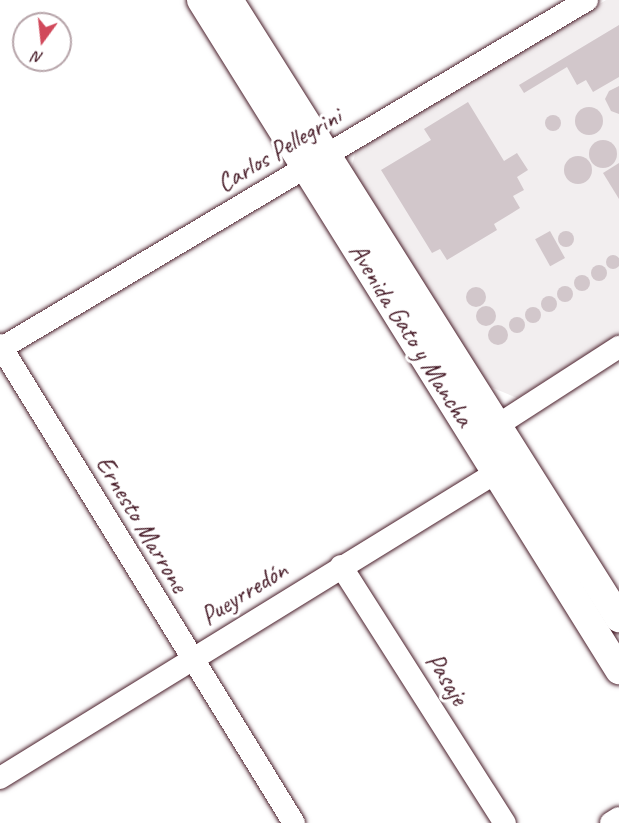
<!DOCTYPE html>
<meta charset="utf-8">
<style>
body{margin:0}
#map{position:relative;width:619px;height:823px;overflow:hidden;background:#fff;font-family:Caveat,sans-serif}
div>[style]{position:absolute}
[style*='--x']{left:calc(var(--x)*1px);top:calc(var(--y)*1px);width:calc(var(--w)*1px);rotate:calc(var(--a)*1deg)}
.built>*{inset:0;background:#f2eeef}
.building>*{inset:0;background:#d2c7cb;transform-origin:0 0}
.round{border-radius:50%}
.roads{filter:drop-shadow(0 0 2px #4a1f2b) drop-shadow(0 0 2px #4a1f2b)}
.minor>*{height:22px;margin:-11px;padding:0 11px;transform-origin:11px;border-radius:11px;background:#fff}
.major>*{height:28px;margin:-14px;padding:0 14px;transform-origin:14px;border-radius:14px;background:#fff}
span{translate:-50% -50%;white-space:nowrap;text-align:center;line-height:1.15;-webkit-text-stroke:6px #fff;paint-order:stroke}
.street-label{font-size:26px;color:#4a1f2b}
.north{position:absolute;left:12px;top:12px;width:60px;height:60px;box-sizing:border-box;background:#fff;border:2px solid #b7a5aa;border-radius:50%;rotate:195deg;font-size:16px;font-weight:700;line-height:24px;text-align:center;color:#4a1f2b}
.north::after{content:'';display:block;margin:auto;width:21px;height:27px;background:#d1495b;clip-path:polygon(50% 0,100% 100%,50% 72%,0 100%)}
</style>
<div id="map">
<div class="built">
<i style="clip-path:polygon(606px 0,619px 0,619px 334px,517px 398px,486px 385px,351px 169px,356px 151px)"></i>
</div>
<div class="building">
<i style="clip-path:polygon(619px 25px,619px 77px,593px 92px,586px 80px,577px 85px,567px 67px,524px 93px,519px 85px)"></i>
<i style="clip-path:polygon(619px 86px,619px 114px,611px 111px,605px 99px,609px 91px)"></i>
<i style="clip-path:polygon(468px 102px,504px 161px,517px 153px,528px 170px,517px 177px,524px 190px,513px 196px,520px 208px,494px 224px,497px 230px,447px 260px,440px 249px,432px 253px,381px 170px,431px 140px,424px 129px)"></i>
<i class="round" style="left:575px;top:107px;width:28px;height:28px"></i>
<i class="round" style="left:545px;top:115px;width:16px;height:16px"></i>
<i class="round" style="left:589px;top:140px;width:28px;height:28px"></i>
<i class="round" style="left:564px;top:156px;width:28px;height:28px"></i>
<i style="clip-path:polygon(619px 163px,619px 199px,603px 173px)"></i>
<i class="round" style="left:558px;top:231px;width:16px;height:16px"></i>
<i style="left:550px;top:231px;width:31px;height:17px;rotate:61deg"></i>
<i class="round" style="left:606px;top:255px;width:14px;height:14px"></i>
<i class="round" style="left:591px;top:265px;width:16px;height:16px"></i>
<i class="round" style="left:574px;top:275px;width:16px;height:16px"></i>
<i class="round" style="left:557px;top:286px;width:16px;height:16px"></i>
<i class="round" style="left:466px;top:287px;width:20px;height:20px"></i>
<i class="round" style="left:541px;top:296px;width:16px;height:16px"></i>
<i class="round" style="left:476px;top:306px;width:20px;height:20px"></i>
<i class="round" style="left:525px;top:307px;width:16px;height:16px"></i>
<i class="round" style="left:509px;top:317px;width:16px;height:16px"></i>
<i class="round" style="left:488px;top:325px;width:20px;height:20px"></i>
</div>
<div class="roads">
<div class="minor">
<i style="--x:0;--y:345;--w:561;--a:58.41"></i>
<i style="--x:0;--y:349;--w:683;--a:-30.73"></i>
<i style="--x:484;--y:434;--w:161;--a:-32.8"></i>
<i style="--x:341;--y:566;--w:305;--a:57.5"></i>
<i style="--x:0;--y:778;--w:599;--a:-31.62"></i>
<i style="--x:611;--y:823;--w:9;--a:-32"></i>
</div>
<div class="major">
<i style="--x:201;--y:0;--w:790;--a:58.04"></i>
<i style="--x:229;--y:0;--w:731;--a:57.75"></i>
</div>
</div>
<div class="street-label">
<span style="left:279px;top:150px;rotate:-31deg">Carlos Pellegrini</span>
<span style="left:411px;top:335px;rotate:58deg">Avenida Gato y Mancha</span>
<span style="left:142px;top:524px;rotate:59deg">Ernesto Marrone</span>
<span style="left:244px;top:593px;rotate:-32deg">Pueyrredón</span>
<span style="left:447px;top:679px;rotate:58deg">Pasaje</span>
</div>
<div class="north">N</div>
</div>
